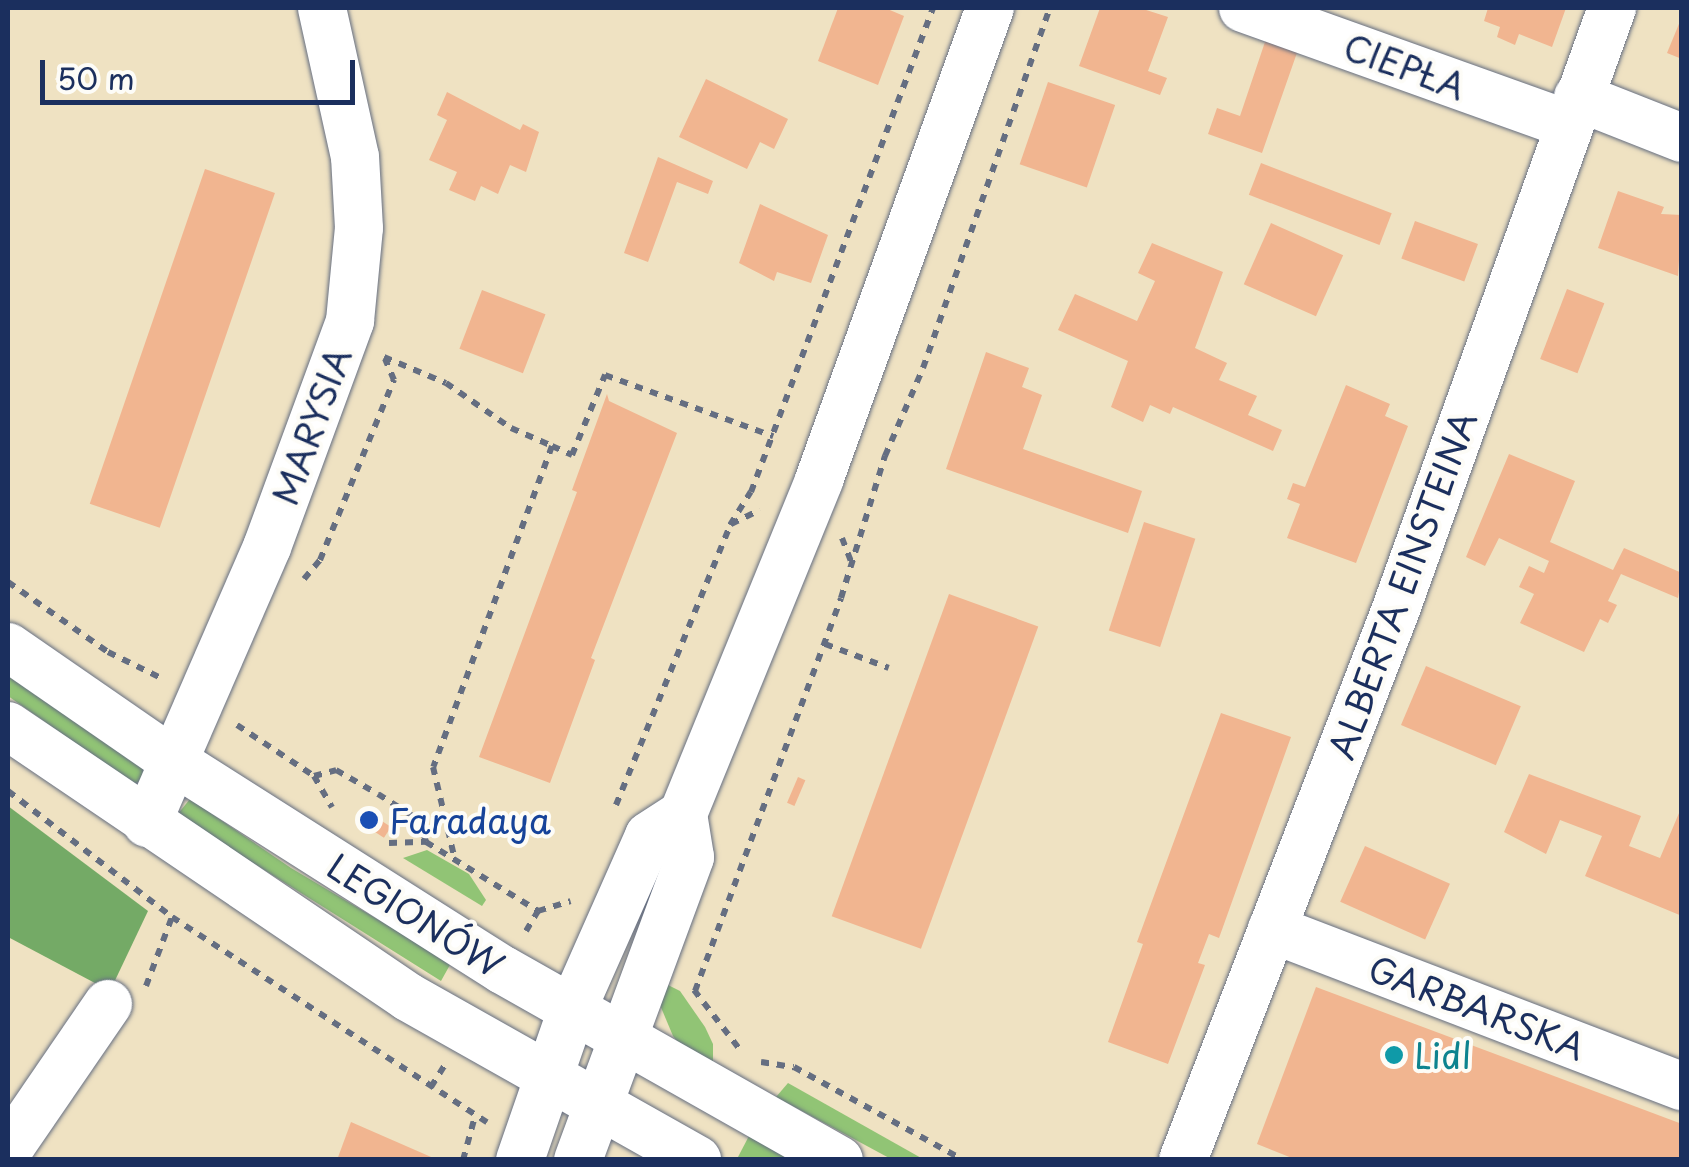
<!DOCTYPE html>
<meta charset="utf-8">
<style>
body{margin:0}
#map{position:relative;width:1689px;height:1167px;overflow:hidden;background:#efe2c2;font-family:"Playpen Sans",sans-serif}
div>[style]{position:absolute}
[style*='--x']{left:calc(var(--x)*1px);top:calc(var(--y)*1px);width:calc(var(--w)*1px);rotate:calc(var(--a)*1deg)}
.green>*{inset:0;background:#91c475}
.forest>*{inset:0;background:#74aa66}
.building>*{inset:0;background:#f1b590;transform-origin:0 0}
.path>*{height:6px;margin-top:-3px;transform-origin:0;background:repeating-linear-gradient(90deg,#656e81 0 8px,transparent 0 16px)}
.roads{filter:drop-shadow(0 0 2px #656e81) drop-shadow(0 0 2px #656e81)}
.minor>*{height:48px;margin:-24px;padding:0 24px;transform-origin:24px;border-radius:24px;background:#fff}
.dots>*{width:28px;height:28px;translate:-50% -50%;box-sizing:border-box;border:5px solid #fdfcf7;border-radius:50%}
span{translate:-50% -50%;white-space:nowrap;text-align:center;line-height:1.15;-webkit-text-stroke:8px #fdfcf7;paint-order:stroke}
.street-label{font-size:35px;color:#1b2f5e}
.transit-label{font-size:35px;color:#164399}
.left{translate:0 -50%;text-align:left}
.culture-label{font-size:35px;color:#0d838f}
.frame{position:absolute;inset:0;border:10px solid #1b2f5e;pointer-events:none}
.scale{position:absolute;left:40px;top:60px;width:315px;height:45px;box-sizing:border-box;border:5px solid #1b2f5e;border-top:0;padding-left:12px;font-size:30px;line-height:35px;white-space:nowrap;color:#1b2f5e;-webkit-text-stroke:8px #fdfcf7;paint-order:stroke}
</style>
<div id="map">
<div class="green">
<i style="clip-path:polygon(8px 674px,146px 770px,140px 781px,134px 784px,8px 696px)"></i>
<i style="clip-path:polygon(190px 799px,291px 868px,451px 963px,441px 981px,177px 815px)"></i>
<i style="clip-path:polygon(427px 850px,469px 874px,486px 900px,482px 906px,403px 858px)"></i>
<i style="clip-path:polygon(664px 983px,680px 991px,705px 1027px,713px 1044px,713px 1063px,680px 1045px,673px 1036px,660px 1005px)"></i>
<i style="clip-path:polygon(788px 1083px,923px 1159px,891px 1159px,776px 1097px)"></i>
<i style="clip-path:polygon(750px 1134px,795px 1159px,742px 1160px,738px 1157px)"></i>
</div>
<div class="forest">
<i style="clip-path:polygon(8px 806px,148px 911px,110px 991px,8px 937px)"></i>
</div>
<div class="building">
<i style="clip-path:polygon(838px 8px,885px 8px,904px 16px,878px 85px,818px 61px)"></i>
<i style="clip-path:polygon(1100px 8px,1140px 8px,1168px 17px,1148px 71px,1167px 78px,1160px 95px,1079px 66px)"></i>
<i style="clip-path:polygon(1488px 8px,1566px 8px,1552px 47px,1519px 34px,1515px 45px,1497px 37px,1500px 27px,1484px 21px)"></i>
<i style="clip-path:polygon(1681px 19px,1682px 19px,1682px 59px,1667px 53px)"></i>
<i style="clip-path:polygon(1267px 36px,1299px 47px,1262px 153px,1208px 134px,1217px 108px,1240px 116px)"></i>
<i style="clip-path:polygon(706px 79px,788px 119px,774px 149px,760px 142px,747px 169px,679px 137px)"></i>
<i style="left:1048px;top:82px;width:71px;height:87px;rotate:19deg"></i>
<i style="clip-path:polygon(447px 92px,520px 130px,523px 124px,539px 132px,526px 172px,510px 165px,498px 194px,481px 186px,475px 201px,449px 190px,457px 172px,429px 160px,447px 120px,437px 115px)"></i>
<i style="clip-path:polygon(658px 157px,713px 181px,708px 194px,677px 182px,648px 262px,624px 253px)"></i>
<i style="left:1261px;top:163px;width:140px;height:34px;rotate:21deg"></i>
<i style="left:205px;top:169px;width:74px;height:354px;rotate:19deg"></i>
<i style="clip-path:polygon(1618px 191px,1664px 207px,1661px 214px,1682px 215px,1678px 276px,1598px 248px)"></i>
<i style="clip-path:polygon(760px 204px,828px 235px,811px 283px,777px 272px,774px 281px,739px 263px)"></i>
<i style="left:1415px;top:221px;width:67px;height:40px;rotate:20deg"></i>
<i style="left:1271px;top:223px;width:79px;height:67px;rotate:24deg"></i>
<i style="clip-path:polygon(1152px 243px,1223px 272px,1195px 348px,1227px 363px,1219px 380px,1257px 396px,1248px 415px,1282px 430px,1273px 451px,1173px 407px,1170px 414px,1150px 405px,1143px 422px,1111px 407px,1128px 361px,1058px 330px,1075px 294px,1137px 321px,1155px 281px,1138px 273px)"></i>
<i style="left:1567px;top:289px;width:40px;height:75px;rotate:21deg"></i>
<i style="left:482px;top:290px;width:68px;height:63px;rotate:21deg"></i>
<i style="clip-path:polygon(986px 352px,1029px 368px,1022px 387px,1042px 395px,1023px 449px,1142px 491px,1128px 533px,946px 469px)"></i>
<i style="clip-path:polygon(1346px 385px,1390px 404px,1385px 416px,1408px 426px,1356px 563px,1287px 538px,1300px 504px,1287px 499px,1293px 483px,1305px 487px)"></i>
<i style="clip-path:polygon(607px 394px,609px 401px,677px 433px,591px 658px,595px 660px,550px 783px,479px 757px,577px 492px,572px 490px)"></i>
<i style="clip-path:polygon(1509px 454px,1575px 481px,1550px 542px,1613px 570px,1624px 548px,1682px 573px,1678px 598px,1621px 574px,1608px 601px,1617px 605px,1608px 623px,1600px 619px,1584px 652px,1520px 623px,1534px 594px,1519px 587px,1529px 566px,1544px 573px,1549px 561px,1499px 538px,1485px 566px,1466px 557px)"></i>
<i style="left:1144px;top:522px;width:54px;height:114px;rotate:18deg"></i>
<i style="left:949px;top:594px;width:95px;height:343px;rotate:20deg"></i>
<i style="left:1426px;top:666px;width:103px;height:64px;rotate:23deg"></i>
<i style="clip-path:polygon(1221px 713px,1291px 737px,1219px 938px,1209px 934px,1198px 963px,1205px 965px,1168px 1064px,1108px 1042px,1143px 944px,1137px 942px)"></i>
<i style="clip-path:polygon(1529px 774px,1641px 816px,1629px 846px,1660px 858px,1682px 806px,1682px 916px,1585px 876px,1602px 836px,1560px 820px,1546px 854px,1504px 832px)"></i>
<i style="left:798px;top:777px;width:8px;height:28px;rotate:23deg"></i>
<i style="left:365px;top:810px;width:31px;height:13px;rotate:33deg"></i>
<i style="left:1365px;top:846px;width:93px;height:61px;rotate:24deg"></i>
<i style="clip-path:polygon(1316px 987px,1682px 1124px,1682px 1160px,1297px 1160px,1257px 1144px)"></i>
<i style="clip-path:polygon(351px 1122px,438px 1160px,337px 1160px)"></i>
</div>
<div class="path">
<i style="--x:384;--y:357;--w:67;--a:22.8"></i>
<i style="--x:446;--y:383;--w:79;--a:34.7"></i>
<i style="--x:511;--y:428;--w:45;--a:23.7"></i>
<i style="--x:552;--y:446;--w:342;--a:110.3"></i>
<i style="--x:433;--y:767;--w:96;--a:76.7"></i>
<i style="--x:552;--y:446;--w:22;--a:24"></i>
<i style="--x:572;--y:455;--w:87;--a:-67.6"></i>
<i style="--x:605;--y:375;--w:179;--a:20"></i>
<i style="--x:731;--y:524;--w:32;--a:-26"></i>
<i style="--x:842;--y:538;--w:26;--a:69"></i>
<i style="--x:304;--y:579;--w:25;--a:-50"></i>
<i style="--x:320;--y:560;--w:195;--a:-67.7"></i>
<i style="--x:394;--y:380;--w:23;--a:-113"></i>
<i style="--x:8;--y:582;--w:122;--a:35"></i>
<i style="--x:108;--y:652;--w:61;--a:26.1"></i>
<i style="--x:825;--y:644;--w:68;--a:20.6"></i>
<i style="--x:237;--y:725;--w:92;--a:33.5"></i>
<i style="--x:314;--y:776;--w:36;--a:60"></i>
<i style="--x:314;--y:776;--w:23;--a:-15"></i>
<i style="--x:336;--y:770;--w:48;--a:29.7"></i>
<i style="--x:378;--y:794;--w:49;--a:32.4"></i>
<i style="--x:419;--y:820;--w:23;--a:72"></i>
<i style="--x:8;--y:791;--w:207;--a:37.5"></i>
<i style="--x:172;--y:917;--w:376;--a:33.1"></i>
<i style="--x:616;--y:805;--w:302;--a:-67.8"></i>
<i style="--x:730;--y:525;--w:39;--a:-58"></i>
<i style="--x:751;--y:492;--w:517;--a:-69.39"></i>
<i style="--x:389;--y:843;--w:37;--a:-2"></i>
<i style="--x:426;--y:842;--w:132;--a:31.6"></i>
<i style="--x:526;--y:931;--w:23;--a:-59"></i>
<i style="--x:538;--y:911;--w:34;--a:-17"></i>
<i style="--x:146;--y:986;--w:74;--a:-69.4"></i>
<i style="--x:694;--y:990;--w:77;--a:52.4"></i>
<i style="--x:695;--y:991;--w:419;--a:-69.6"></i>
<i style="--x:841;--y:598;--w:149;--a:-72.8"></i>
<i style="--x:885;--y:456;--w:96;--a:-66.6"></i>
<i style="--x:923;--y:368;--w:382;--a:-70.6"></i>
<i style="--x:761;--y:1062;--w:33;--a:9"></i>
<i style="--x:794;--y:1067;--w:193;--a:28.8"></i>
<i style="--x:431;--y:1087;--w:25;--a:-58"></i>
<i style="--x:463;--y:1160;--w:46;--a:-74.7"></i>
</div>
<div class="roads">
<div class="minor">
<i style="--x:1243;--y:8;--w:344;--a:19.7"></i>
<i style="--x:1578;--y:97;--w:112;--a:21.5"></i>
<i style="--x:8;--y:647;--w:203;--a:34.6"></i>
<i style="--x:175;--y:762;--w:388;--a:32.4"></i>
<i style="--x:503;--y:970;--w:386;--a:29.5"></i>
<i style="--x:8;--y:726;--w:483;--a:34.1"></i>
<i style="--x:408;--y:997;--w:332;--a:29.4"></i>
<i style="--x:147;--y:823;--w:301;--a:-66.5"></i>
<i style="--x:267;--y:547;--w:241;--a:-69.8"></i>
<i style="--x:350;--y:321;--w:93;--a:-84.5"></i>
<i style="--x:359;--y:228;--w:71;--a:-93.2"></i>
<i style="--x:355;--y:157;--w:153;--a:-102.5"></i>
<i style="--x:1272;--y:929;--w:439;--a:21"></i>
<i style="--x:8;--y:1150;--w:177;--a:-55.6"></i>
<i style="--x:520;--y:1160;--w:159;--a:-70.9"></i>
<i style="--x:572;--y:1010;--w:190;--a:-66.1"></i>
<i style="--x:649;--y:836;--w:40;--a:-32.9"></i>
<i style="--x:578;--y:1160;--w:323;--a:-69.7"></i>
<i style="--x:690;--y:857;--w:44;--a:-99.2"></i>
<i style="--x:683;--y:814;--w:361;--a:-67.8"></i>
<i style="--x:819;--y:480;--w:502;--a:-70.09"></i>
<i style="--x:1183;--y:1160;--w:591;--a:-68.86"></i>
<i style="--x:1396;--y:609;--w:639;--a:-70.23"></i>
</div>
</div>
<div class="dots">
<i style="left:369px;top:820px;background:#1a4fb4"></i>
<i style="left:1394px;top:1055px;background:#0f9aa8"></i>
</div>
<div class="street-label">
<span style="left:1405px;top:66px;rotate:20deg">CIEPŁA</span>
<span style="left:311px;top:426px;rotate:-70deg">MARYSIA</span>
<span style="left:1402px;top:585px;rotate:-70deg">ALBERTA EINSTEINA</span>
<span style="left:416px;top:915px;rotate:32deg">LEGIONÓW</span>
<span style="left:1477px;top:1007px;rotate:21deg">GARBARSKA</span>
</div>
<div class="transit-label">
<span class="left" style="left:389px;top:820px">Faradaya</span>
</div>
<div class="culture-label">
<span class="left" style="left:1414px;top:1055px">Lidl</span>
</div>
<div class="frame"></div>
<div class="scale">50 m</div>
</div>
